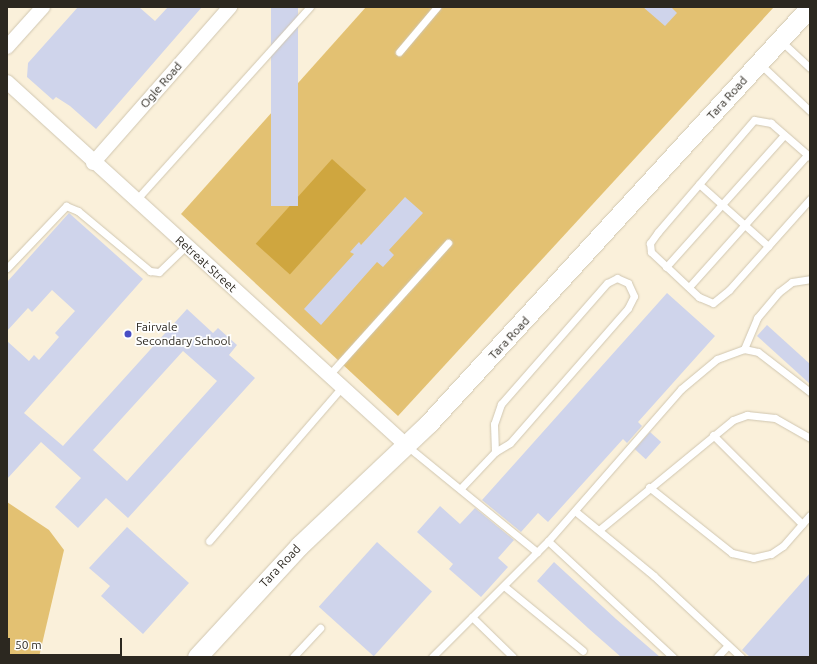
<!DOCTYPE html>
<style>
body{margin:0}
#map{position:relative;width:817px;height:664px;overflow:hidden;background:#faf0da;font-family:Ubuntu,sans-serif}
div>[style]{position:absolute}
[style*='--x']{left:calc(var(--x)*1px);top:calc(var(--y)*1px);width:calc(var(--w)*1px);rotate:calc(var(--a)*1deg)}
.green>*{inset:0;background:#e3c172}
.water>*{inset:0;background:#cfa63f;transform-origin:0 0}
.building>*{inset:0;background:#cfd4eb;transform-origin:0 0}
.roads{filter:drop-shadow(0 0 1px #d0c6b0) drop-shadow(0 0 1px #d0c6b0)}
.lane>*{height:7px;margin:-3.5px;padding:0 3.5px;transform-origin:3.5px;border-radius:3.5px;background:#fff}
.street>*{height:14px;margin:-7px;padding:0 7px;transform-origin:7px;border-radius:7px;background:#fff}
.secondary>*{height:19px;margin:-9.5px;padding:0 9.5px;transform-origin:9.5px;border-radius:9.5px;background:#fff}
.dots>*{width:11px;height:11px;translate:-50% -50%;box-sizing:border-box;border:2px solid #fefefe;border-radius:50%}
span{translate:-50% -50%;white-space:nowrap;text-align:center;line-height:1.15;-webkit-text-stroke:3.5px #fefefe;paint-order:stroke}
.street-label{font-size:12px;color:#2c2820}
.poi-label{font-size:12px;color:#2c2820}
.left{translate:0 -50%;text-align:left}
.frame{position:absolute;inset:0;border:8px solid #2c2820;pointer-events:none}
.scale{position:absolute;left:8px;top:638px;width:114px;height:18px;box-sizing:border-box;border:2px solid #2c2820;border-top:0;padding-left:5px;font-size:12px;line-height:14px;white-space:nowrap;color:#2c2820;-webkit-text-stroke:3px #fefefe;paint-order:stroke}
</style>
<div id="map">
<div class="green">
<i style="clip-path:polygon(366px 7px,774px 7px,398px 416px,181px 214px)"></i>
<i style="clip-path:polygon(7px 502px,49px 530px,64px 550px,39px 657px,7px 657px)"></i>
</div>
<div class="water">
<i style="left:332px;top:159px;width:46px;height:114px;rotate:42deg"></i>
</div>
<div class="building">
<i style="clip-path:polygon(78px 7px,139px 7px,155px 21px,168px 7px,202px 7px,96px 129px,70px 106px,56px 97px,53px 100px,27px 77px,28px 63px)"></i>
<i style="left:271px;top:7px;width:27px;height:199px"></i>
<i style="clip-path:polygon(643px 7px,671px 7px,677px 13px,665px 26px)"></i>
<i style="clip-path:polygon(405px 197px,423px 213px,389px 250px,394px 255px,383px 267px,377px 262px,321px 325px,304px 309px,354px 254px,350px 252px,359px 242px,361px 245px)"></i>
<i style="clip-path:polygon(evenodd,69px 213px,143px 279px,24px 413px,63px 446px,187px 309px,213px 333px,218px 328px,237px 345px,229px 355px,255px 378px,128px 518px,106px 498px,78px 528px,55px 507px,81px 478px,41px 442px,7px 479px,7px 341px,29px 361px,34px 355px,39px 360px,59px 337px,55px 333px,75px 311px,52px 290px,32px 312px,28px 308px,7px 331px,7px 282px,69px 213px,183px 351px,217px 381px,127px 481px,93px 450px,183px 351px)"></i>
<i style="clip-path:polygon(667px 293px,715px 336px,638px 422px,642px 426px,627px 443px,623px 439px,548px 522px,538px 513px,521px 532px,482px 500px)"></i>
<i style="clip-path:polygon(767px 325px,810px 364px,810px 384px,757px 336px)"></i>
<i style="left:650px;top:432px;width:15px;height:23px;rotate:42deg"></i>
<i style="clip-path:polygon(440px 506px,460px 524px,475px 508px,514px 540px,498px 558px,508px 567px,481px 597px,449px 569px,453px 564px,417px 532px)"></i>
<i style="clip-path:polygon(127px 527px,189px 583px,143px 634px,101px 596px,110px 586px,89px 568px)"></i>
<i style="left:377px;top:542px;width:74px;height:87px;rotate:42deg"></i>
<i style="clip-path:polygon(554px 562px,616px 619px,660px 657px,621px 657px,588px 628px,537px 581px)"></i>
<i style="clip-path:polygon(810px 573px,810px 657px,750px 657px,742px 650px)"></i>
</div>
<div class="roads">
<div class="lane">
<i style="--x:780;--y:40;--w:41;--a:43"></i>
<i style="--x:399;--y:52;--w:59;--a:-49.8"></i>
<i style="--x:759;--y:63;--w:70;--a:43.3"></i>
<i style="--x:810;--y:157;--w:52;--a:-138.9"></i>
<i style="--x:771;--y:123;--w:17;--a:-170"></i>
<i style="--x:754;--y:120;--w:148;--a:130.6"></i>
<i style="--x:658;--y:232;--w:14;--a:126"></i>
<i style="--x:650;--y:243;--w:9;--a:84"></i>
<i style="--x:651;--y:252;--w:66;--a:43.2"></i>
<i style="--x:699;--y:297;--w:15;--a:23"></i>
<i style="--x:713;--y:303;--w:21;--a:-39"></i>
<i style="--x:729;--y:290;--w:122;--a:-48.3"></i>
<i style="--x:699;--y:184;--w:93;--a:41.9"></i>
<i style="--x:136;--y:200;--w:260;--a:-48"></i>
<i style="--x:666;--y:267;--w:177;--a:-48.2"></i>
<i style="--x:7;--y:268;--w:86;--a:-46.4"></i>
<i style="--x:66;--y:206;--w:13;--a:23"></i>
<i style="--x:78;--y:211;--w:94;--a:39.8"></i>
<i style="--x:150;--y:271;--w:9;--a:6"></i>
<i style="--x:159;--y:272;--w:37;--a:-44"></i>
<i style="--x:689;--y:287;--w:177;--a:-48.2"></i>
<i style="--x:744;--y:349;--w:34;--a:-67"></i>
<i style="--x:757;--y:318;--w:34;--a:-50"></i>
<i style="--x:779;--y:292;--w:16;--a:-38"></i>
<i style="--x:792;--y:282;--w:18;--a:-9"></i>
<i style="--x:329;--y:375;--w:178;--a:-48"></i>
<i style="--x:713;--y:435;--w:126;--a:45"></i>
<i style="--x:407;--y:446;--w:168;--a:39.2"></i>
<i style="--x:649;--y:487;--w:106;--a:38.5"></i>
<i style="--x:732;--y:553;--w:22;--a:13"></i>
<i style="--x:753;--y:558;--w:18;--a:-13"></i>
<i style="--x:771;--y:554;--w:14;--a:-34"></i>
<i style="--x:783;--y:546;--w:41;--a:-48.9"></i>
<i style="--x:461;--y:488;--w:50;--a:-46.6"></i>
<i style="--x:495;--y:452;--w:17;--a:-31"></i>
<i style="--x:510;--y:443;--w:179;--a:-48.8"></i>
<i style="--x:628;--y:308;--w:13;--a:-63"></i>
<i style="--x:634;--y:296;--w:14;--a:-115"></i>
<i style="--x:628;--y:283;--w:12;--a:-156"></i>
<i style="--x:617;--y:278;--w:11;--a:153"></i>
<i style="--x:607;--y:283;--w:161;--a:131.2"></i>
<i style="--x:501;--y:404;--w:21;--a:109"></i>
<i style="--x:494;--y:424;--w:28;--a:88"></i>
<i style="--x:575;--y:511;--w:102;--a:39.4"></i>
<i style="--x:654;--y:576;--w:119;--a:43"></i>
<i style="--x:599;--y:530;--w:173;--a:-39.4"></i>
<i style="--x:733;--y:420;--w:15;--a:-20"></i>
<i style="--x:747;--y:415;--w:28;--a:6"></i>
<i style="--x:775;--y:418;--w:40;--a:29.7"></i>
<i style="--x:209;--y:541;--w:203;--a:-49.2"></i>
<i style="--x:548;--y:541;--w:171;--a:42.9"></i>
<i style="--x:504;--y:586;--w:102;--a:39.4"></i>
<i style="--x:472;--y:617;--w:57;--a:44.3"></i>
<i style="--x:293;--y:657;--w:40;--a:-47"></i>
<i style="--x:432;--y:657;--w:164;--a:-45"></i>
<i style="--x:548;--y:541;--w:202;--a:-48.8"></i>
<i style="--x:681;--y:389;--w:47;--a:-39.8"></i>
<i style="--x:717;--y:359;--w:29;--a:-20"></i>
<i style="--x:744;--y:349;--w:14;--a:12"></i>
<i style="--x:758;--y:352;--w:66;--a:37.6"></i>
<i style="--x:717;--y:657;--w:16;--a:-47"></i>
</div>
<div class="street">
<i style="--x:7;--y:47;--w:54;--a:-48"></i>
<i style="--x:7;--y:82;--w:539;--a:42.3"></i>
<i style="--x:93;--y:163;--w:208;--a:-48.7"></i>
</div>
<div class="secondary">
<i style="--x:197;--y:657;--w:151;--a:-47.4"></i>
<i style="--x:299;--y:546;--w:178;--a:-43.4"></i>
<i style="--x:428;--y:424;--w:566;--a:-47.51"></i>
</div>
</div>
<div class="dots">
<i style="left:128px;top:334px;background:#484ec4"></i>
</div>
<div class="street-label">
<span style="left:161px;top:85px;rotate:-49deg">Ogle Road</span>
<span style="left:727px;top:98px;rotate:-48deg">Tara Road</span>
<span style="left:206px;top:264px;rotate:42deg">Retreat Street</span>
<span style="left:509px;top:338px;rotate:-47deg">Tara Road</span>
<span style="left:280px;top:566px;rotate:-47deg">Tara Road</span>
</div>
<div class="poi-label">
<span class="left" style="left:136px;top:334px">Fairvale<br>Secondary School</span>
</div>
<div class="frame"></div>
<div class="scale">50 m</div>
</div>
